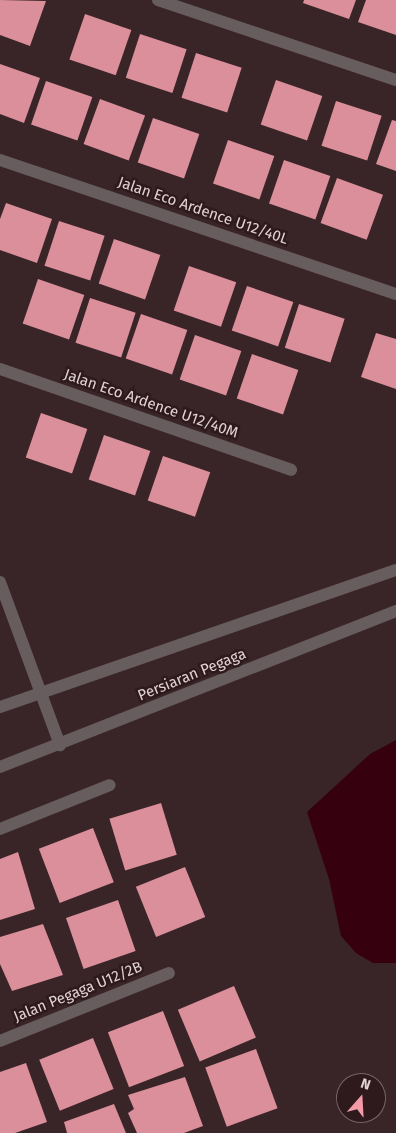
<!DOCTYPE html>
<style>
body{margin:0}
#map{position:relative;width:396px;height:1133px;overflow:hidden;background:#392427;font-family:"Fira Sans",sans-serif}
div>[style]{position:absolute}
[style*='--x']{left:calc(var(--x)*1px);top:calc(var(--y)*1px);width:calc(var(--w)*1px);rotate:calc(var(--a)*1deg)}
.water>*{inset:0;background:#37000f}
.building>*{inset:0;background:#da8f9a;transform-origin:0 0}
.minor>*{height:12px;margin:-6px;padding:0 6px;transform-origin:6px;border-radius:6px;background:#685d5e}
span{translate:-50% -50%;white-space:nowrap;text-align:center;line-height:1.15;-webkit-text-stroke:5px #2e1a1d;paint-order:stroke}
.street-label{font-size:15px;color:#e1d3d4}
.north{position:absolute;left:336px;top:1073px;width:50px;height:50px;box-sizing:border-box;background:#2e1a1d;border:1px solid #766466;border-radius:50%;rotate:19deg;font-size:14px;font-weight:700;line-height:20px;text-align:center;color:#e1d3d4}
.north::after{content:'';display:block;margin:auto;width:18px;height:22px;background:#f39aa8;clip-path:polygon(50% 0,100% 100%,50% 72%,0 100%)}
</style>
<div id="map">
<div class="water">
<i style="clip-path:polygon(396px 740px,396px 963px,373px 963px,356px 953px,341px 936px,329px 879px,307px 812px,370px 754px)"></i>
</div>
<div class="building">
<i style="clip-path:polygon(0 0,46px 1px,30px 46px,0 35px)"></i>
<i style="clip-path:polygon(304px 0,356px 0,349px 19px,303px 3px)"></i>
<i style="clip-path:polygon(366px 0,396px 0,396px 35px,358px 22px)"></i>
<i style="left:85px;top:14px;width:49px;height:48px;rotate:19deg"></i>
<i style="left:140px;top:34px;width:49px;height:46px;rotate:18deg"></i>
<i style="left:196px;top:53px;width:48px;height:47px;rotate:18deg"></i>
<i style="clip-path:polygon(0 64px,40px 78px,24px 123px,0 114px)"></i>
<i style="left:276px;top:80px;width:49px;height:47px;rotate:19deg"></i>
<i style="left:46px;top:81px;width:49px;height:46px;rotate:19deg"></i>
<i style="left:100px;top:99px;width:48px;height:48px;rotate:20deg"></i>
<i style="left:336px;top:101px;width:48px;height:47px;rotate:18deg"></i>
<i style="left:153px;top:118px;width:49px;height:47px;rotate:19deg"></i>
<i style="clip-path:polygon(392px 120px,396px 121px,396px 171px,376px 164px)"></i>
<i style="left:228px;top:140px;width:49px;height:46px;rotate:19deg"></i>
<i style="left:284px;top:160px;width:49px;height:46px;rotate:19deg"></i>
<i style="left:337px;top:178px;width:49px;height:48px;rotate:20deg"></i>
<i style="clip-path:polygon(6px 203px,52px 219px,37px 263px,0 250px,0 219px)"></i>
<i style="left:59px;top:221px;width:48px;height:47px;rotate:18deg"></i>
<i style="left:114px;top:239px;width:49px;height:47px;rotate:19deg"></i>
<i style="left:189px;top:266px;width:50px;height:47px;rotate:19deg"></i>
<i style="left:38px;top:279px;width:49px;height:47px;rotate:19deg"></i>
<i style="left:247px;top:286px;width:49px;height:47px;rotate:19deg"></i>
<i style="left:90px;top:298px;width:48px;height:47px;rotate:18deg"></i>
<i style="left:299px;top:304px;width:48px;height:46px;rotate:18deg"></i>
<i style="left:141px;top:314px;width:49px;height:47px;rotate:19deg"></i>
<i style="clip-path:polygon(376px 333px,396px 339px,396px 389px,361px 377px)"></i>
<i style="left:195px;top:335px;width:49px;height:47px;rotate:19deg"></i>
<i style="left:252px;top:354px;width:49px;height:47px;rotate:19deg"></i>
<i style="left:41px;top:413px;width:49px;height:47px;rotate:19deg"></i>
<i style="left:104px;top:435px;width:49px;height:47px;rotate:19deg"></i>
<i style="left:163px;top:456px;width:50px;height:47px;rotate:19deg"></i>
<i style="left:161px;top:803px;width:54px;height:54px;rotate:73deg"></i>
<i style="left:93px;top:828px;width:58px;height:58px;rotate:69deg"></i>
<i style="clip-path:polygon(18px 852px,35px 909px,0 920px,0 859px)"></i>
<i style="left:185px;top:867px;width:54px;height:53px;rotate:68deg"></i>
<i style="left:118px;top:900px;width:54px;height:55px;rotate:71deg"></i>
<i style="clip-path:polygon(43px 924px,63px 975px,12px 991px,0 964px,0 937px)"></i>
<i style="left:234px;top:986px;width:56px;height:61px;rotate:67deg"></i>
<i style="left:163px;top:1011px;width:59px;height:59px;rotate:69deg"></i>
<i style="left:93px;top:1038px;width:55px;height:58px;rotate:68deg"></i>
<i style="left:256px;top:1049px;width:63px;height:54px;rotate:70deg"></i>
<i style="clip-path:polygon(26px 1063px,47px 1122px,15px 1133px,0 1133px,0 1072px)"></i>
<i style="clip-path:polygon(185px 1077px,203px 1126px,184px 1133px,137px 1133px,128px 1113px,134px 1109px,128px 1095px)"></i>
<i style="clip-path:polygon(114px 1104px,126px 1133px,67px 1133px,64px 1122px)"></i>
</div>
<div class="minor">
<i style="--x:158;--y:0;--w:251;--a:18.6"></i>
<i style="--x:0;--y:160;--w:418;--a:18.7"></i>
<i style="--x:0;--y:369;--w:308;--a:19.1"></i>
<i style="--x:0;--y:582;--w:174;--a:69.8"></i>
<i style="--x:0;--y:707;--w:419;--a:-19.1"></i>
<i style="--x:0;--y:767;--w:426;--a:-21.5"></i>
<i style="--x:0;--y:829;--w:118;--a:-21.8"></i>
<i style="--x:0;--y:1041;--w:182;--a:-21.9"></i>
</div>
<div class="street-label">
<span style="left:203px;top:211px;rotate:19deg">Jalan Eco Ardence U12/40L</span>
<span style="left:151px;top:404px;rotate:19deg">Jalan Eco Ardence U12/40M</span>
<span style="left:192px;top:675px;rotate:-22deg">Persiaran Pegaga</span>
<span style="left:78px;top:992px;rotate:-22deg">Jalan Pegaga U12/2B</span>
</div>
<div class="north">N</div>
</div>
